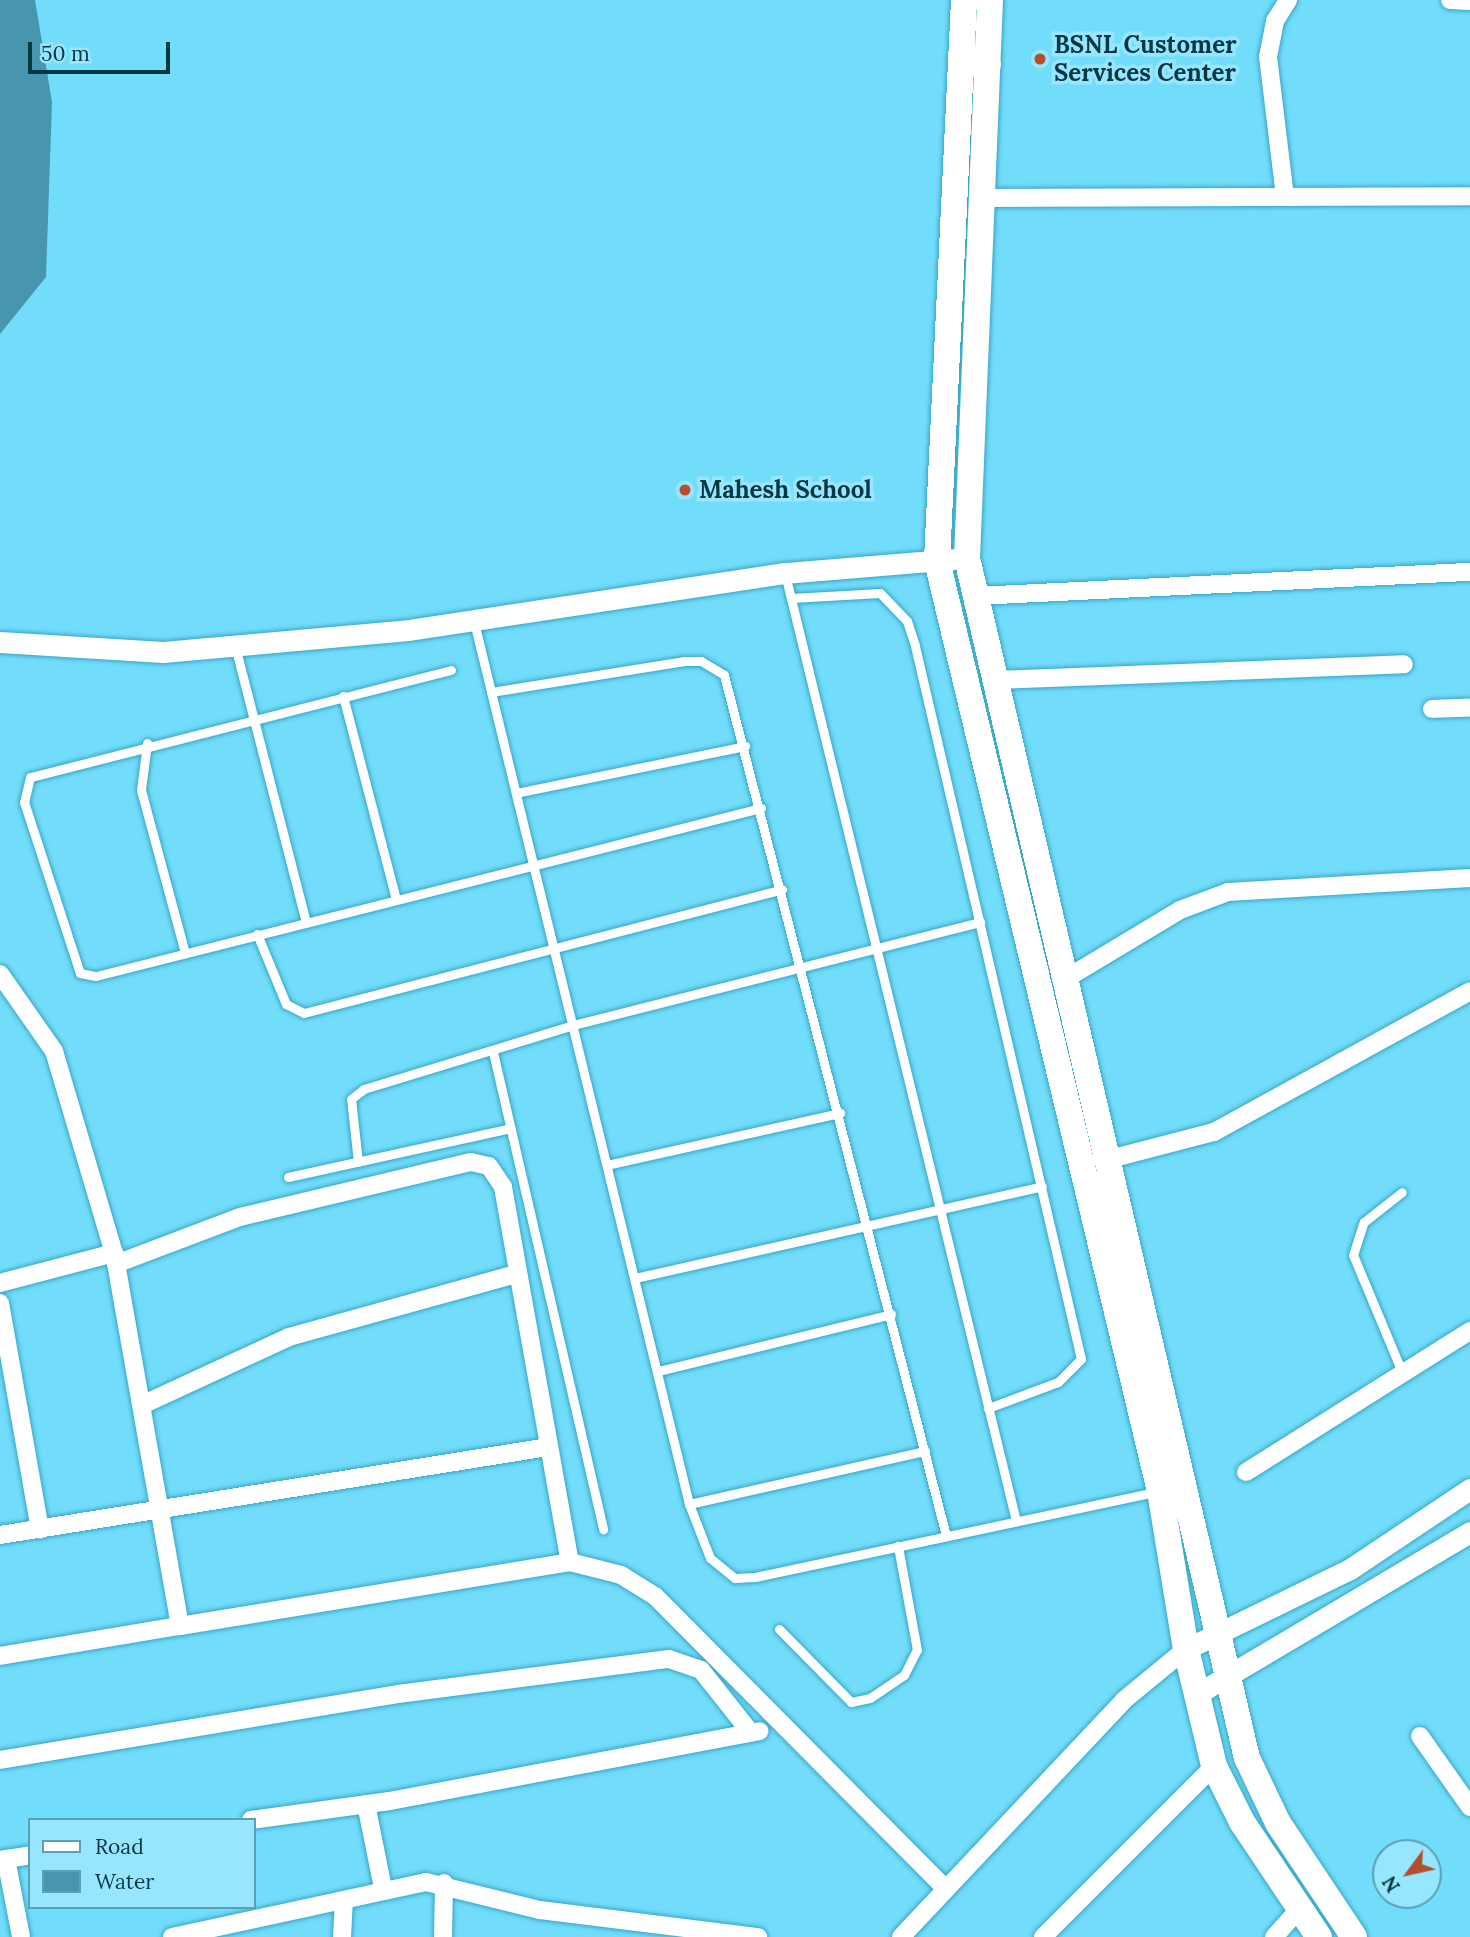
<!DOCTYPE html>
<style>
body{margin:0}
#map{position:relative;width:1470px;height:1937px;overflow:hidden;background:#72dcfb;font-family:Lora,serif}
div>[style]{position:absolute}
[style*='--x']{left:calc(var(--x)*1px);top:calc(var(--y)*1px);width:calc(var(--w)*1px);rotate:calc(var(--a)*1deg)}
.water>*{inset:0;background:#4796ad}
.roads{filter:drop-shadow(0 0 2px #36a7c4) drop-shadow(0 0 2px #36a7c4)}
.service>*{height:9px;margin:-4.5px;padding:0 4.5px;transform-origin:4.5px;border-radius:4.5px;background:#fff}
.minor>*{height:18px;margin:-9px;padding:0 9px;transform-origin:9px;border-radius:9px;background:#fff}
.tertiary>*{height:21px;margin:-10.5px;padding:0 10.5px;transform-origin:10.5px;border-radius:10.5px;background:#fff}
.primary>*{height:26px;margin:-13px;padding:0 13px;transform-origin:13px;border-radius:13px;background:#fff}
.trunk>*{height:28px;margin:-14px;padding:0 14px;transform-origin:14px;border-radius:14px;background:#fff}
.dots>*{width:19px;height:19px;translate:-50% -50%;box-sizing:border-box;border:4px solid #96e6ff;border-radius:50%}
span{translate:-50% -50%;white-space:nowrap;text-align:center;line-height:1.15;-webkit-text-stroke:7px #96e6ff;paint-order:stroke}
.poi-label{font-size:24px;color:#063844;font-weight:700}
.left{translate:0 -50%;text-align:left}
.legend{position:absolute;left:28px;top:1818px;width:228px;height:91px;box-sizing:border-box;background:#96e6ff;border:2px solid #5ca0b4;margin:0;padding:9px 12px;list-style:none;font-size:21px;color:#063844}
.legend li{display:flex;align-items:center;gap:14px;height:35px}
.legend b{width:35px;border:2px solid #5ca0b4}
.north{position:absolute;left:1372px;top:1839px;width:70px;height:70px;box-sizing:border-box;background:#96e6ff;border:2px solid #5ca0b4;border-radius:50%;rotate:237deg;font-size:19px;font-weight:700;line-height:28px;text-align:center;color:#063844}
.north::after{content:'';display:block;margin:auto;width:24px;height:32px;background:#b64e29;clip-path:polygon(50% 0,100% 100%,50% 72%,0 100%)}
.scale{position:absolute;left:28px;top:42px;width:142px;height:32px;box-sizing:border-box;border:4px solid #063844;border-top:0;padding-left:9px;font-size:21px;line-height:24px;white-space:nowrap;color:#063844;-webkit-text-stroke:5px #96e6ff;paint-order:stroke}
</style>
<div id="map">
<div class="water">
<i style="clip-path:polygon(0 0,35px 0,52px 102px,46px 277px,0 334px)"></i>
</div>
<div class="roads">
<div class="service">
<i style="--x:785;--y:574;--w:975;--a:76.29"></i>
<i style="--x:791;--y:598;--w:89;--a:-3.2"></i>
<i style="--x:880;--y:593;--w:39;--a:46"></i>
<i style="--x:907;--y:621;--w:26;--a:72"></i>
<i style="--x:915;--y:646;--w:732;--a:76.89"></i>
<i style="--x:1081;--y:1359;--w:33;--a:135"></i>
<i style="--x:1058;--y:1382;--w:75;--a:159.6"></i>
<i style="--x:474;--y:622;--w:908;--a:76.3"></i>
<i style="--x:689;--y:1504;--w:58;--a:68.7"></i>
<i style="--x:710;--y:1558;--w:32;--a:39"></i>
<i style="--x:735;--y:1578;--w:20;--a:-3"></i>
<i style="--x:755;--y:1577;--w:412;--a:-12"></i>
<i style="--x:235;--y:646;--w:285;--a:75.6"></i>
<i style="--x:451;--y:670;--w:434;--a:165.7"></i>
<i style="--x:30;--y:777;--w:26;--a:103"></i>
<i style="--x:24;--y:802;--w:180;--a:71.9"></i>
<i style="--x:80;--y:973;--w:16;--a:11"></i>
<i style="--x:96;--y:976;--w:686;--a:-14.18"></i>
<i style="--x:491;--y:692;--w:196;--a:-9.1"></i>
<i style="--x:685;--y:661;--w:16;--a:0"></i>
<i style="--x:701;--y:661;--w:27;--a:31"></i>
<i style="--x:724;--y:675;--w:889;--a:75.54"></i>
<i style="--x:343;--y:696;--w:210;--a:75.4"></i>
<i style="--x:147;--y:743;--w:47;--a:97.3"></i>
<i style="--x:141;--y:790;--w:169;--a:74.9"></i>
<i style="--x:516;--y:793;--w:234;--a:-11.6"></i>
<i style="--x:257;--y:934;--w:76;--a:67.5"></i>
<i style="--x:286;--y:1004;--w:20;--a:27"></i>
<i style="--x:304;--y:1013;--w:494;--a:-14.5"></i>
<i style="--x:493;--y:1052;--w:490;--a:77"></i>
<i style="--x:358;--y:1162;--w:63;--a:-96.3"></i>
<i style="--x:351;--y:1099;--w:16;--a:-38"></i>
<i style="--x:364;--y:1089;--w:219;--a:-17"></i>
<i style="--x:573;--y:1025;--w:420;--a:-14.2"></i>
<i style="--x:607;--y:1165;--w:239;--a:-12.6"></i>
<i style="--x:288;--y:1177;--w:228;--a:-12.4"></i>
<i style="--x:635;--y:1278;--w:417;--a:-12.7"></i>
<i style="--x:658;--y:1371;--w:240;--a:-13.7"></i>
<i style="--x:1402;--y:1372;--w:127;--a:-112.7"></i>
<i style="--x:1353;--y:1255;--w:35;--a:-72"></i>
<i style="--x:1364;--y:1222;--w:48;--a:-38.3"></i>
<i style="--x:689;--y:1504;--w:242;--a:-12.7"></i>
<i style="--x:779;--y:1629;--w:103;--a:45.4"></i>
<i style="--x:851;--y:1702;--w:19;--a:-12"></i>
<i style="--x:870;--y:1698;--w:41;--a:-34.1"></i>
<i style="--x:904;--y:1675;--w:28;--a:-63"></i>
<i style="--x:917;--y:1650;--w:106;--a:-100.4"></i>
</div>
<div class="minor">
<i style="--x:1450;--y:0;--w:20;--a:3"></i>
<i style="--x:1285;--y:197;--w:141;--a:-96.9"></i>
<i style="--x:1268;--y:57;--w:37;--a:-79"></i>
<i style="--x:1275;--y:21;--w:25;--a:-58"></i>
<i style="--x:981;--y:198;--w:489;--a:-0.2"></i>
<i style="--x:976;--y:596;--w:495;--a:-2.8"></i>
<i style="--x:996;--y:680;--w:408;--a:-2.2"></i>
<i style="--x:1432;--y:709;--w:38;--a:-2"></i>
<i style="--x:0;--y:974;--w:94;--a:55"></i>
<i style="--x:54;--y:1051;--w:211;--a:73.5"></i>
<i style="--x:114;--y:1253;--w:118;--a:165.3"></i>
<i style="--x:1067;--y:978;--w:132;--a:-31"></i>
<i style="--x:1180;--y:910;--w:51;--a:-20.6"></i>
<i style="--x:1228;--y:892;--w:242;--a:-3.3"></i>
<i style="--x:1110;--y:1159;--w:107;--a:-14.6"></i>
<i style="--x:1214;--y:1132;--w:292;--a:-28.8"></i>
<i style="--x:116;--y:1264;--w:133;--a:-20.8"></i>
<i style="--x:240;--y:1217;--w:237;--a:-13.4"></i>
<i style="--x:471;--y:1162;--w:18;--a:13"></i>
<i style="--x:489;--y:1166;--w:25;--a:56"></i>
<i style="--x:503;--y:1187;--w:381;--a:79.9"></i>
<i style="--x:0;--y:1303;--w:230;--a:80"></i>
<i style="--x:142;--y:1405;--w:162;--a:-24.8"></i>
<i style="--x:289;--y:1337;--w:236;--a:-15.5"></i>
<i style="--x:1246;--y:1472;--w:265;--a:-32.2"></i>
<i style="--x:0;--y:1535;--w:555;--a:-9.12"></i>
<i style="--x:180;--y:1626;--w:395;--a:-9.3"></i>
<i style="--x:570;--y:1562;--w:53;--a:14.3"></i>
<i style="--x:621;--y:1575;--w:40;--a:32"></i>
<i style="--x:655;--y:1596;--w:412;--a:45.2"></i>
<i style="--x:0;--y:1656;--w:182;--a:-9.5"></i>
<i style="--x:180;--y:1626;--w:379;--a:-100"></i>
<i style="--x:1420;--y:1736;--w:87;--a:54.8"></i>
<i style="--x:0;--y:1760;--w:403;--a:-9.4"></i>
<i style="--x:398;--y:1694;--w:273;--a:-7.4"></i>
<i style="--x:669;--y:1659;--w:34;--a:19"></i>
<i style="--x:701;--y:1670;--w:80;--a:51.6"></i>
<i style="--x:366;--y:1804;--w:86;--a:78.6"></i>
<i style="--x:251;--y:1820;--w:140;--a:-7.8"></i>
<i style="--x:390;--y:1801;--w:376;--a:-10.7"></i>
<i style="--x:6;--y:1859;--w:79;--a:79.1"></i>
<i style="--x:0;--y:1860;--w:30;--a:-9"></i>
<i style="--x:172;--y:1937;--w:260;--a:-12.2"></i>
<i style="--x:426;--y:1882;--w:117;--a:13.8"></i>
<i style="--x:540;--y:1910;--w:220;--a:7.1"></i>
<i style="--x:342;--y:1937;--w:36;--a:-87"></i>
<i style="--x:443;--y:1937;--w:54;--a:-88.9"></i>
<i style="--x:901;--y:1937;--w:325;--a:-46.7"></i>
<i style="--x:1124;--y:1700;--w:80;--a:-39.4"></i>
<i style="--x:1043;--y:1937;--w:242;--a:-45"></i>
<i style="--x:1274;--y:1937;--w:38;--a:-48"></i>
</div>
<div class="tertiary">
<i style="--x:0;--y:642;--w:163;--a:3.5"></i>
<i style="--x:163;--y:652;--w:246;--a:-5.1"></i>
<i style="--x:408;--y:630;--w:381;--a:-8.6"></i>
<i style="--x:785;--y:573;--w:183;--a:-4.7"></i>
<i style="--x:1186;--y:1649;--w:182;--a:-26"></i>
<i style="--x:1350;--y:1569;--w:144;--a:-33.7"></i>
<i style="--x:1197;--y:1694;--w:317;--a:-30.7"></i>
</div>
<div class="primary">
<i style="--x:964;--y:0;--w:562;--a:92.76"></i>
<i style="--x:937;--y:561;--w:956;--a:76.52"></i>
<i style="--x:1160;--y:1491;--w:160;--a:80.7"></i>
<i style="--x:1186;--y:1649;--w:120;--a:76.5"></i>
<i style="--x:1214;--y:1766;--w:63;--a:63.4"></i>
<i style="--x:1242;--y:1822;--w:138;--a:56.2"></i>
<i style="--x:990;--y:0;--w:558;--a:92.36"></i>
<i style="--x:967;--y:558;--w:1232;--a:76.87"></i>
<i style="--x:1247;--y:1758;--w:72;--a:64.5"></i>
<i style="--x:1278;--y:1823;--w:137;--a:56.3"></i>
</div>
<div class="trunk">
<i style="--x:962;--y:62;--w:25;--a:5"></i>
</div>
</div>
<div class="dots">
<i style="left:1040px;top:59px;background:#b64e29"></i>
<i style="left:685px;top:490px;background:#b64e29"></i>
</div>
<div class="poi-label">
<span class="left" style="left:1054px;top:59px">BSNL Customer<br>Services Center</span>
<span class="left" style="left:699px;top:490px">Mahesh School</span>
</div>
<ul class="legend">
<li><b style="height:9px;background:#fff"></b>Road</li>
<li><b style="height:19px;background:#4796ad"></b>Water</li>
</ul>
<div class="north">N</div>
<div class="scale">50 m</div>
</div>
